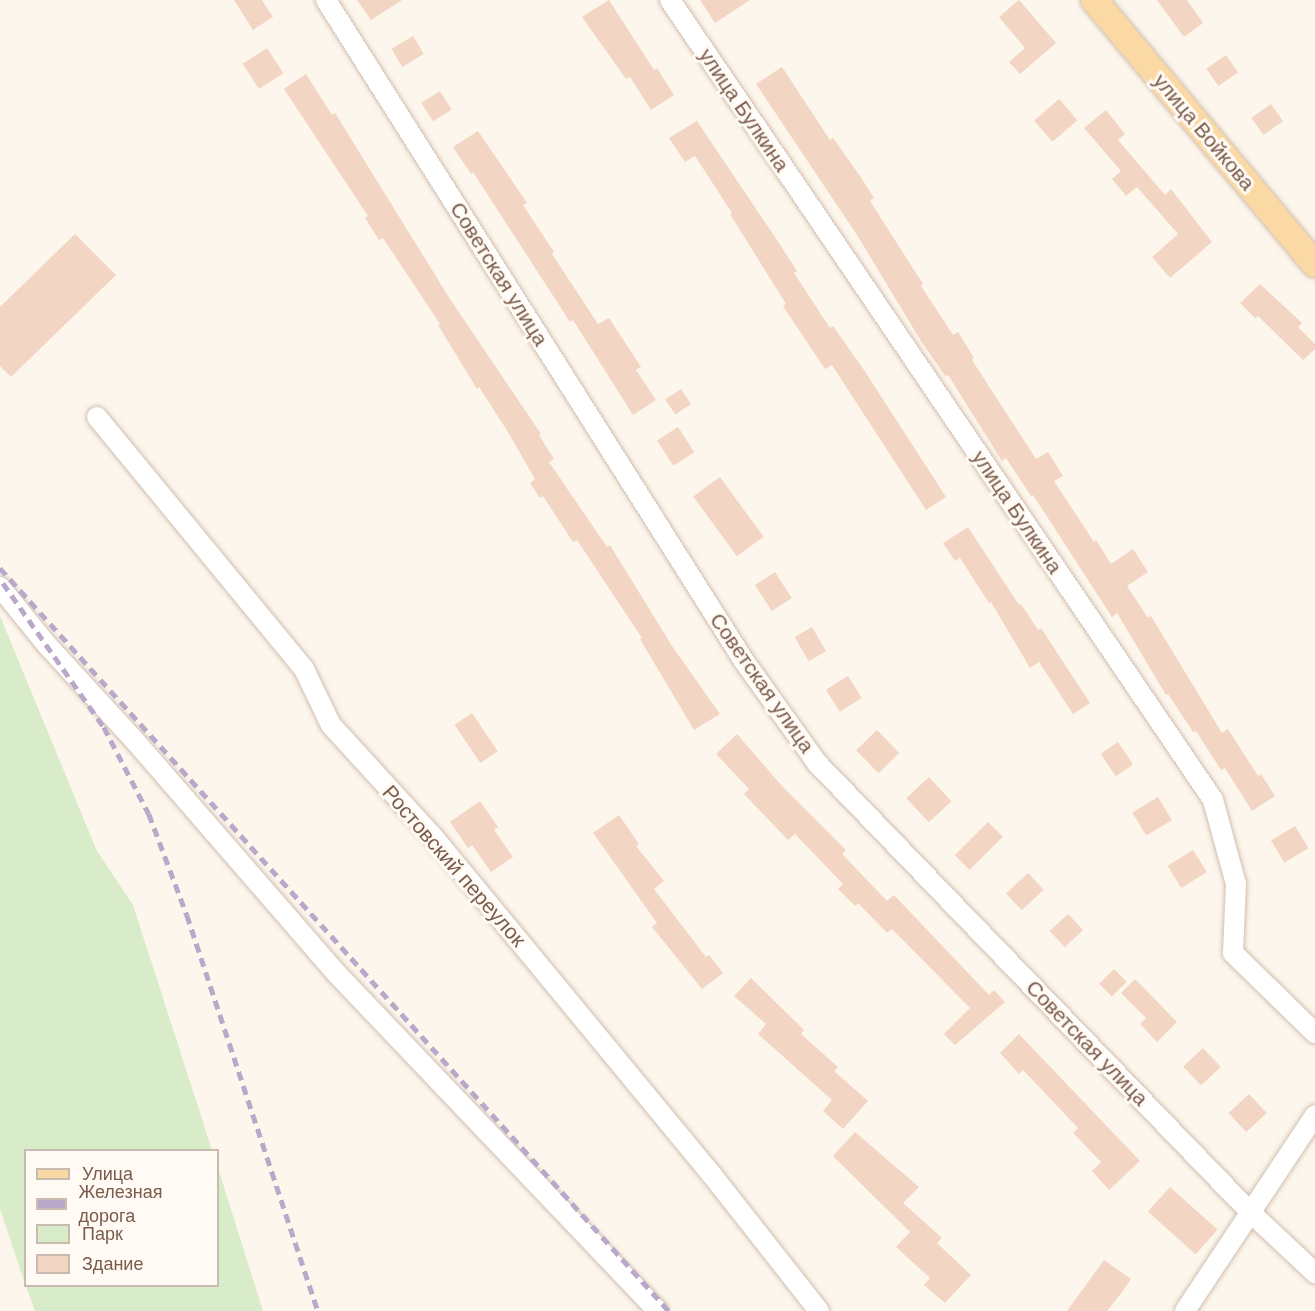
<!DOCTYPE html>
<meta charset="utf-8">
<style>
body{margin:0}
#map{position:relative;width:1315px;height:1311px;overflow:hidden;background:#fdf6ec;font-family:"DM Sans",sans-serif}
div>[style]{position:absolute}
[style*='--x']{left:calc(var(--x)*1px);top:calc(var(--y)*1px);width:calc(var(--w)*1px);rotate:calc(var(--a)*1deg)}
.green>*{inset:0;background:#d8ecc9}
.building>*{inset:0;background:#f3d5c3;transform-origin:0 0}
.roads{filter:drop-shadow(0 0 2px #d1beb0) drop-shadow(0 0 2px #d1beb0)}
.minor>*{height:20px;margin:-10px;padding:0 10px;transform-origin:10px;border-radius:10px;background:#fff}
.major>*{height:26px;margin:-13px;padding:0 13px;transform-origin:13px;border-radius:13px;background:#fbd9a5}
.rail>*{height:4.5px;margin-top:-2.25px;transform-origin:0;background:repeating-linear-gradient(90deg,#b9a8c9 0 9px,transparent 0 15px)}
span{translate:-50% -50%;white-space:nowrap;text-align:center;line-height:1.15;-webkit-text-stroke:6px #fffaf3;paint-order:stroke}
.street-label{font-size:21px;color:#7a5c4d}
.legend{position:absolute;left:24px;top:1149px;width:195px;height:138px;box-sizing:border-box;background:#fffaf3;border:2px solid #cabbb1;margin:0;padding:8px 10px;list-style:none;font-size:18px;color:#7a5c4d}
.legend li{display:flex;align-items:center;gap:12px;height:30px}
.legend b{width:30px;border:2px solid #cabbb1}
</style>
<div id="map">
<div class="green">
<i style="clip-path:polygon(0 616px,97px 851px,133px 905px,212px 1150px,26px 1150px,25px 1284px,0 1209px)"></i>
<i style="clip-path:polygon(218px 1168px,263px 1311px,35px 1311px,26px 1286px,218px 1286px)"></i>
</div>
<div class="building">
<i style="clip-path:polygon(234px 0,262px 0,273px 17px,253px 30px)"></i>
<i style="clip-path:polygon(357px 0,402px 0,371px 20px)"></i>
<i style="clip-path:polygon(609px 0,654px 70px,657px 68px,674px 95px,651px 110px,630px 77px,626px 79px,582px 17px)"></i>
<i style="clip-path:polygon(700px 0,750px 0,715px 23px)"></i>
<i style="clip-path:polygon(1019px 0,1056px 43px,1020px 74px,1009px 62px,1025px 48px,999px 17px)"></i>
<i style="clip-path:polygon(1157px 0,1187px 0,1203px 23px,1184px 37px)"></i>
<i style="left:413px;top:36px;width:21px;height:25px;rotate:59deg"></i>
<i style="left:267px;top:48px;width:30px;height:29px;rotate:57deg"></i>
<i style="left:1226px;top:55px;width:21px;height:24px;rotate:55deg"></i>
<i style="clip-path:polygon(782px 67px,830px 140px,833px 138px,860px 176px,874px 198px,870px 201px,923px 284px,921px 286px,953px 335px,958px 332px,974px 358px,972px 360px,1036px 459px,1048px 452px,1063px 476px,1054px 481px,1094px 542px,1096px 540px,1111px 564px,1133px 549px,1148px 572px,1127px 586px,1148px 618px,1151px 616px,1222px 733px,1228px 729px,1258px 776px,1261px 774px,1275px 796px,1252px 811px,1225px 768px,1221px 770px,1196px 731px,1193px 732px,1168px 694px,1166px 695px,1117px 613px,1112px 617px,1033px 495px,1031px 496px,1006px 458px,1002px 461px,948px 375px,946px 377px,921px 341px,857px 235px,756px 84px)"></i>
<i style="clip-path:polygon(306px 74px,332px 115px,335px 113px,450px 299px,541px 434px,539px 435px,554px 459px,549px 462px,607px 547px,610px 545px,672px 646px,720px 714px,694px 730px,640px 639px,642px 638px,577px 540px,573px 542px,543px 496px,540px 498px,530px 483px,535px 479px,508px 432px,479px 387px,477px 389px,438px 325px,440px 324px,383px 238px,379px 240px,365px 218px,368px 216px,284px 89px)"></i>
<i style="left:440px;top:91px;width:22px;height:22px;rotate:58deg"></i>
<i style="left:1059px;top:99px;width:28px;height:33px;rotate:49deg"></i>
<i style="left:1271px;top:104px;width:21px;height:24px;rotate:55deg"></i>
<i style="clip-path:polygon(1106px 110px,1125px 134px,1118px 140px,1165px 195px,1171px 189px,1212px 242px,1170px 278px,1152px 257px,1178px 234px,1137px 187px,1126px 196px,1112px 179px,1121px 171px,1084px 128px)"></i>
<i style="clip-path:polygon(697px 121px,779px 243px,797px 271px,794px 273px,830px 328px,833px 326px,864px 370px,946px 497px,926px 510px,832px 365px,825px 369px,783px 306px,786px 304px,730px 214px,732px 213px,695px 156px,685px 162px,669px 138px)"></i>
<i style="clip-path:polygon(478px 131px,527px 203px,523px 205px,554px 252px,552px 254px,598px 324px,609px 318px,641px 367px,636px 370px,656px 400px,633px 415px,573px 320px,570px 322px,473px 172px,471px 174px,453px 147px)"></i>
<i style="clip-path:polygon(75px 234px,116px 275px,11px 377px,0 366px,0 307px)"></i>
<i style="clip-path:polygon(1260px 284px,1302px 323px,1298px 327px,1315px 344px,1315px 349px,1303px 360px,1258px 316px,1255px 318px,1240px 303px)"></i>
<i style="left:681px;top:389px;width:18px;height:19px;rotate:56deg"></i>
<i style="left:678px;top:427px;width:30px;height:25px;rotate:57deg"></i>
<i style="left:720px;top:477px;width:74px;height:33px;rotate:54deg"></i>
<i style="clip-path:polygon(968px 527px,1019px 605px,1021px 604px,1038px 630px,1041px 628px,1090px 703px,1073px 714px,1039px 662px,1030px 668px,991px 602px,989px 603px,960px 558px,955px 561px,943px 543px)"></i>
<i style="left:775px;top:572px;width:31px;height:24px;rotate:57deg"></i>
<i style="left:812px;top:627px;width:28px;height:20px;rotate:60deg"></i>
<i style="left:848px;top:676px;width:26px;height:26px;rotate:58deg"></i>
<i style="left:472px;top:713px;width:46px;height:21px;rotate:56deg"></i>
<i style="left:877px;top:730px;width:32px;height:29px;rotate:46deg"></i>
<i style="clip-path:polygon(737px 734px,782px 786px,846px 850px,842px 854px,887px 901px,894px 895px,989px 995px,994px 990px,1005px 1002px,955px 1045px,944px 1034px,970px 1008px,892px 929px,887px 933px,858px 903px,855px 906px,838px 889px,843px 884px,795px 834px,788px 840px,744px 794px,749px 789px,716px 754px)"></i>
<i style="left:1118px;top:742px;width:27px;height:21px;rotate:56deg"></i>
<i style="left:929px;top:777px;width:33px;height:31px;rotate:47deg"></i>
<i style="left:1158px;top:797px;width:27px;height:30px;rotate:59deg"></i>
<i style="clip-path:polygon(480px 801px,498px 827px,494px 830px,513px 857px,491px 872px,472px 845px,468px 848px,450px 822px)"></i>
<i style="clip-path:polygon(619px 815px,639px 844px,636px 846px,664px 881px,654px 889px,706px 957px,709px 955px,723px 973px,702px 989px,652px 927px,657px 923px,593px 833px)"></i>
<i style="left:988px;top:822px;width:21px;height:47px;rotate:45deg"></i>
<i style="left:1295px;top:826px;width:26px;height:28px;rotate:59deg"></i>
<i style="left:1193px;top:850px;width:26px;height:30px;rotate:58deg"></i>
<i style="left:1028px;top:873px;width:23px;height:30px;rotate:47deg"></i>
<i style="left:1068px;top:914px;width:22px;height:25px;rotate:47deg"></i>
<i style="left:1114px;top:969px;width:18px;height:21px;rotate:45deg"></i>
<i style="clip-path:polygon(751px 978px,804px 1030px,801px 1034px,838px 1067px,834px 1071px,868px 1101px,843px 1129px,823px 1111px,832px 1100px,758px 1034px,766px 1024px,734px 996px)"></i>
<i style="clip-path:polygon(1135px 979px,1177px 1022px,1157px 1042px,1140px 1024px,1146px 1018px,1121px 993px)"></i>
<i style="clip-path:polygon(1019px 1034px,1140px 1161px,1109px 1190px,1092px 1171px,1101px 1162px,1073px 1133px,1078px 1128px,1023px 1070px,1019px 1074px,1000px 1053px)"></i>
<i style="left:1203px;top:1048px;width:26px;height:27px;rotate:47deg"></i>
<i style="left:1249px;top:1094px;width:26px;height:28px;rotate:47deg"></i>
<i style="clip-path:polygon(855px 1132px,919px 1187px,903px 1203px,942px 1238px,937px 1243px,971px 1275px,945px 1303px,924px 1285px,930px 1278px,896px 1247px,910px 1232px,833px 1156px)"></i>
<i style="left:1170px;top:1187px;width:64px;height:33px;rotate:42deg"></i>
<i style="clip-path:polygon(1104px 1260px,1131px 1279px,1122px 1292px,1107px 1311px,1067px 1311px)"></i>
</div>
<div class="roads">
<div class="minor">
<i style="--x:326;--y:0;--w:782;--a:57.69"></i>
<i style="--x:744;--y:661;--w:125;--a:54.4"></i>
<i style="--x:817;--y:763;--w:622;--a:46.04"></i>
<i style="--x:1249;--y:1211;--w:91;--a:43.2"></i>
<i style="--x:670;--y:0;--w:967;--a:55.83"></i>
<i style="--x:1213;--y:800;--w:87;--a:74.7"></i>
<i style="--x:1236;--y:884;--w:69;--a:92.5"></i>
<i style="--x:1233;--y:953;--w:115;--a:44.3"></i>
<i style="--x:97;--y:417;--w:326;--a:50.6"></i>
<i style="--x:304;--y:669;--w:62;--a:64.3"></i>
<i style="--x:331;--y:725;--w:154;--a:47.6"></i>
<i style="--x:435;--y:839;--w:435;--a:50.5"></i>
<i style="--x:712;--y:1175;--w:173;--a:51.8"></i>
<i style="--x:0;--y:587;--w:75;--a:51"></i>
<i style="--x:47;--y:645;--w:132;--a:47.5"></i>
<i style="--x:136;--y:742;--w:307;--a:49.1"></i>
<i style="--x:337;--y:974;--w:465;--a:46.4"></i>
<i style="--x:1185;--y:1311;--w:235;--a:-56.4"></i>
</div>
<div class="major">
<i style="--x:1094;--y:0;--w:344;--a:50.1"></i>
</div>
</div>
<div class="rail">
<i style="--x:0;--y:568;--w:1000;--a:48"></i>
<i style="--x:3;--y:583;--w:176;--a:55"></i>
<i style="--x:104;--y:727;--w:98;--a:62.7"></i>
<i style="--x:149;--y:814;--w:108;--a:69.4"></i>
<i style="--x:187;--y:915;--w:417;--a:71.7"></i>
</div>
<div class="street-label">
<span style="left:744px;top:110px;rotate:56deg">улица Булкина</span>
<span style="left:1204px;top:132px;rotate:50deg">улица Войкова</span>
<span style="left:499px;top:274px;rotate:58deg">Советская улица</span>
<span style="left:1017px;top:512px;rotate:56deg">улица Булкина</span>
<span style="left:762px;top:683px;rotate:55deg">Советская улица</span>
<span style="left:454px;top:866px;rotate:49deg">Ростовский переулок</span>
<span style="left:1087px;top:1043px;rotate:46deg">Советская улица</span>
</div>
<ul class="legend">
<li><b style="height:8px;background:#fbd9a5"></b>Улица</li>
<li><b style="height:8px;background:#b9a8c9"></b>Железная дорога</li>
<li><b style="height:16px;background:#d8ecc9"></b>Парк</li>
<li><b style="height:16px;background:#f3d5c3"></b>Здание</li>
</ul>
</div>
